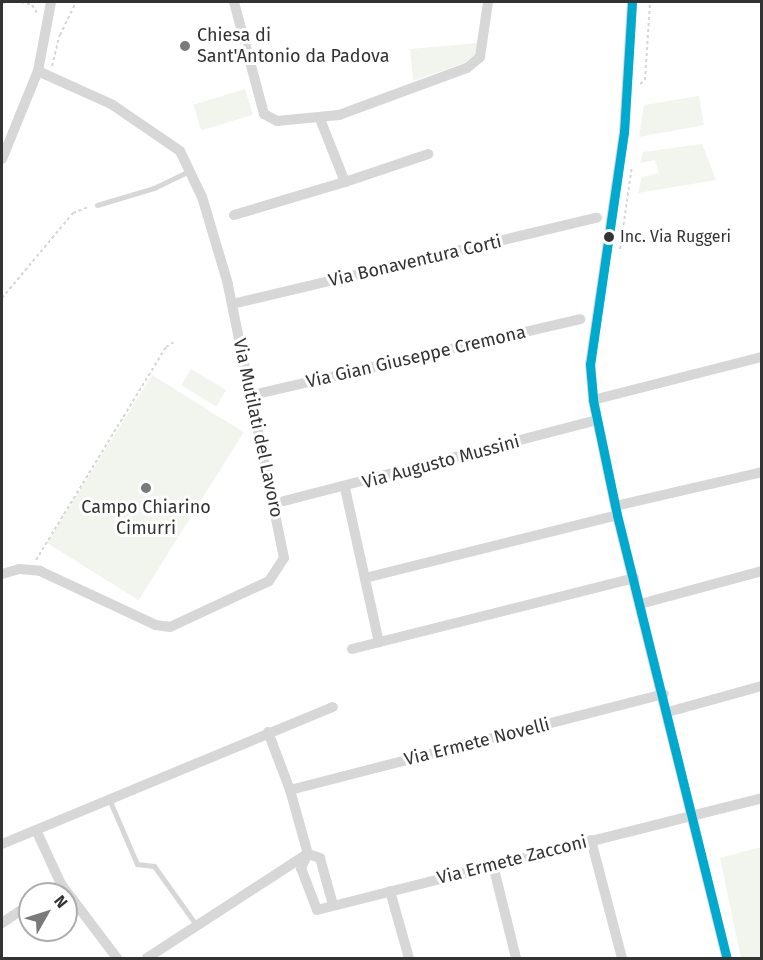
<!DOCTYPE html>
<style>
body{margin:0}
#map{position:relative;width:763px;height:960px;overflow:hidden;background:#fff;font-family:"Fira Sans",sans-serif}
div>[style]{position:absolute}
[style*='--x']{left:calc(var(--x)*1px);top:calc(var(--y)*1px);width:calc(var(--w)*1px);rotate:calc(var(--a)*1deg)}
.green>*{inset:0;background:#f1f5ed;transform-origin:0 0}
.path>*{height:2px;margin-top:-1px;transform-origin:0;background:repeating-linear-gradient(90deg,#d6d6d6 0 3px,transparent 0 6px)}
.lane>*{height:5px;margin:-2.5px;padding:0 2.5px;transform-origin:2.5px;border-radius:2.5px;background:#d7d7d7}
.street>*{height:10px;margin:-5px;padding:0 5px;transform-origin:5px;border-radius:5px;background:#d7d7d7}
.bus-1>*{height:9px;margin:-4.5px;padding:0 4.5px;transform-origin:4.5px;border-radius:4.5px;background:#00a9ce}
.dots>*{width:16px;height:16px;translate:-50% -50%;box-sizing:border-box;border:3px solid #fff;border-radius:50%}
span{translate:-50% -50%;white-space:nowrap;text-align:center;line-height:1.15;-webkit-text-stroke:6px #fff;paint-order:stroke}
.bus-label{font-size:16px;color:#333}
.left{translate:0 -50%;text-align:left}
.poi-label{font-size:18px;color:#333}
.street-label{font-size:18px;color:#333}
.frame{position:absolute;inset:0;border:3px solid #333;pointer-events:none}
.north{position:absolute;left:18px;top:882px;width:60px;height:60px;box-sizing:border-box;background:#fff;border:2px solid #adadad;border-radius:50%;rotate:51deg;font-size:16px;font-weight:700;line-height:24px;text-align:center;color:#333}
.north::after{content:'';display:block;margin:auto;width:21px;height:27px;background:#7a7a7a;clip-path:polygon(50% 0,100% 100%,50% 72%,0 100%)}
</style>
<div id="map">
<div class="green">
<i style="clip-path:polygon(477px 43px,476px 54px,464px 63px,413px 81px,410px 49px)"></i>
<i style="left:245px;top:89px;width:27px;height:54px;rotate:73deg"></i>
<i style="clip-path:polygon(699px 96px,704px 125px,639px 137px,644px 105px)"></i>
<i style="clip-path:polygon(702px 144px,716px 180px,638px 193px,642px 177px,659px 173px,655px 160px,640px 163px,643px 152px)"></i>
<i style="left:191px;top:369px;width:41px;height:19px;rotate:31deg"></i>
<i style="left:152px;top:375px;width:108px;height:198px;rotate:32deg"></i>
<i style="clip-path:polygon(761px 847px,761px 958px,741px 958px,720px 858px)"></i>
</div>
<div class="path">
<i style="--x:21;--y:2;--w:11;--a:15"></i>
<i style="--x:32;--y:5;--w:9;--a:58"></i>
<i style="--x:2;--y:3;--w:6;--a:-9"></i>
<i style="--x:52;--y:66;--w:32;--a:-76"></i>
<i style="--x:60;--y:35;--w:37;--a:-64"></i>
<i style="--x:640;--y:84;--w:6;--a:-39"></i>
<i style="--x:645;--y:80;--w:78;--a:-86.3"></i>
<i style="--x:620;--y:249;--w:84;--a:-81.8"></i>
<i style="--x:2;--y:298;--w:111;--a:-50.1"></i>
<i style="--x:73;--y:213;--w:17;--a:-21"></i>
<i style="--x:36;--y:560;--w:250;--a:-58.6"></i>
<i style="--x:166;--y:347;--w:9;--a:-32"></i>
</div>
<div class="lane">
<i style="--x:97;--y:205;--w:59;--a:-16.6"></i>
<i style="--x:154;--y:188;--w:39;--a:-26"></i>
<i style="--x:109;--y:799;--w:71;--a:66.7"></i>
<i style="--x:137;--y:864;--w:17;--a:7"></i>
<i style="--x:154;--y:866;--w:74;--a:54.4"></i>
</div>
<div class="street">
<i style="--x:234;--y:2;--w:116;--a:75"></i>
<i style="--x:264;--y:114;--w:15;--a:28"></i>
<i style="--x:277;--y:121;--w:62;--a:-5.5"></i>
<i style="--x:339;--y:115;--w:136;--a:-20.2"></i>
<i style="--x:467;--y:68;--w:17;--a:-40"></i>
<i style="--x:480;--y:57;--w:56;--a:-81.7"></i>
<i style="--x:632;--y:2;--w:130;--a:93.5"></i>
<i style="--x:624;--y:132;--w:234;--a:98.3"></i>
<i style="--x:590;--y:364;--w:36;--a:85"></i>
<i style="--x:593;--y:400;--w:117;--a:78.2"></i>
<i style="--x:617;--y:515;--w:456;--a:76.1"></i>
<i style="--x:2;--y:159;--w:95;--a:-67.8"></i>
<i style="--x:38;--y:71;--w:70;--a:-79.3"></i>
<i style="--x:345;--y:182;--w:88;--a:-18.6"></i>
<i style="--x:234;--y:215;--w:116;--a:-16.6"></i>
<i style="--x:345;--y:182;--w:68;--a:-111.6"></i>
<i style="--x:232;--y:304;--w:375;--a:-13.3"></i>
<i style="--x:252;--y:395;--w:337;--a:-13"></i>
<i style="--x:593;--y:400;--w:174;--a:-14.3"></i>
<i style="--x:345;--y:488;--w:158;--a:77.6"></i>
<i style="--x:284;--y:501;--w:323;--a:-14.5"></i>
<i style="--x:615;--y:506;--w:151;--a:-13"></i>
<i style="--x:2;--y:574;--w:18;--a:-16"></i>
<i style="--x:19;--y:569;--w:21;--a:5"></i>
<i style="--x:40;--y:571;--w:128;--a:25"></i>
<i style="--x:156;--y:625;--w:14;--a:8"></i>
<i style="--x:170;--y:627;--w:109;--a:-24.9"></i>
<i style="--x:269;--y:581;--w:27;--a:-57"></i>
<i style="--x:284;--y:558;--w:280;--a:-101.6"></i>
<i style="--x:228;--y:284;--w:91;--a:-106.6"></i>
<i style="--x:202;--y:197;--w:51;--a:-115.6"></i>
<i style="--x:180;--y:151;--w:83;--a:-145.7"></i>
<i style="--x:111;--y:104;--w:80;--a:-155.7"></i>
<i style="--x:365;--y:578;--w:260;--a:-14"></i>
<i style="--x:640;--y:604;--w:126;--a:-15.1"></i>
<i style="--x:352;--y:649;--w:291;--a:-14.1"></i>
<i style="--x:668;--y:712;--w:98;--a:-15.5"></i>
<i style="--x:268;--y:732;--w:62;--a:69.2"></i>
<i style="--x:290;--y:790;--w:66;--a:74.3"></i>
<i style="--x:290;--y:790;--w:386;--a:-14.4"></i>
<i style="--x:36;--y:830;--w:60;--a:65.2"></i>
<i style="--x:61;--y:884;--w:93;--a:52.9"></i>
<i style="--x:591;--y:840;--w:122;--a:75.3"></i>
<i style="--x:2;--y:844;--w:358;--a:-22.5"></i>
<i style="--x:308;--y:854;--w:16;--a:117"></i>
<i style="--x:301;--y:868;--w:45;--a:69.1"></i>
<i style="--x:317;--y:910;--w:459;--a:-14.1"></i>
<i style="--x:308;--y:854;--w:13;--a:18"></i>
<i style="--x:320;--y:858;--w:49;--a:74.5"></i>
<i style="--x:493;--y:865;--w:96;--a:76.1"></i>
<i style="--x:390;--y:891;--w:70;--a:74.2"></i>
<i style="--x:46;--y:894;--w:18;--a:-34"></i>
<i style="--x:2;--y:923;--w:34;--a:-34"></i>
<i style="--x:147;--y:958;--w:191;--a:-33"></i>
</div>
<div class="bus-1">
<i style="--x:632;--y:2;--w:130;--a:93.5"></i>
<i style="--x:624;--y:132;--w:234;--a:98.3"></i>
<i style="--x:590;--y:364;--w:36;--a:85"></i>
<i style="--x:593;--y:400;--w:117;--a:78.2"></i>
<i style="--x:617;--y:515;--w:456;--a:76.1"></i>
</div>
<div class="dots">
<i style="left:185px;top:46px;background:#7a7a7a"></i>
<i style="left:609px;top:237px;background:#333"></i>
<i style="left:146px;top:488px;background:#7a7a7a"></i>
</div>
<div class="bus-label">
<span class="left" style="left:620px;top:237px">Inc. Via Ruggeri</span>
</div>
<div class="poi-label">
<span class="left" style="left:197px;top:46px">Chiesa di<br>Sant'Antonio da Padova</span>
<span style="left:146px;top:518px">Campo Chiarino<br>Cimurri</span>
</div>
<div class="street-label">
<span style="left:415px;top:261px;rotate:-13deg">Via Bonaventura Corti</span>
<span style="left:416px;top:357px;rotate:-13deg">Via Gian Giuseppe Cremona</span>
<span style="left:258px;top:428px;rotate:78deg">Via Mutilati del Lavoro</span>
<span style="left:441px;top:462px;rotate:-15deg">Via Augusto Mussini</span>
<span style="left:477px;top:742px;rotate:-14deg">Via Ermete Novelli</span>
<span style="left:512px;top:860px;rotate:-14deg">Via Ermete Zacconi</span>
</div>
<div class="frame"></div>
<div class="north">N</div>
</div>
